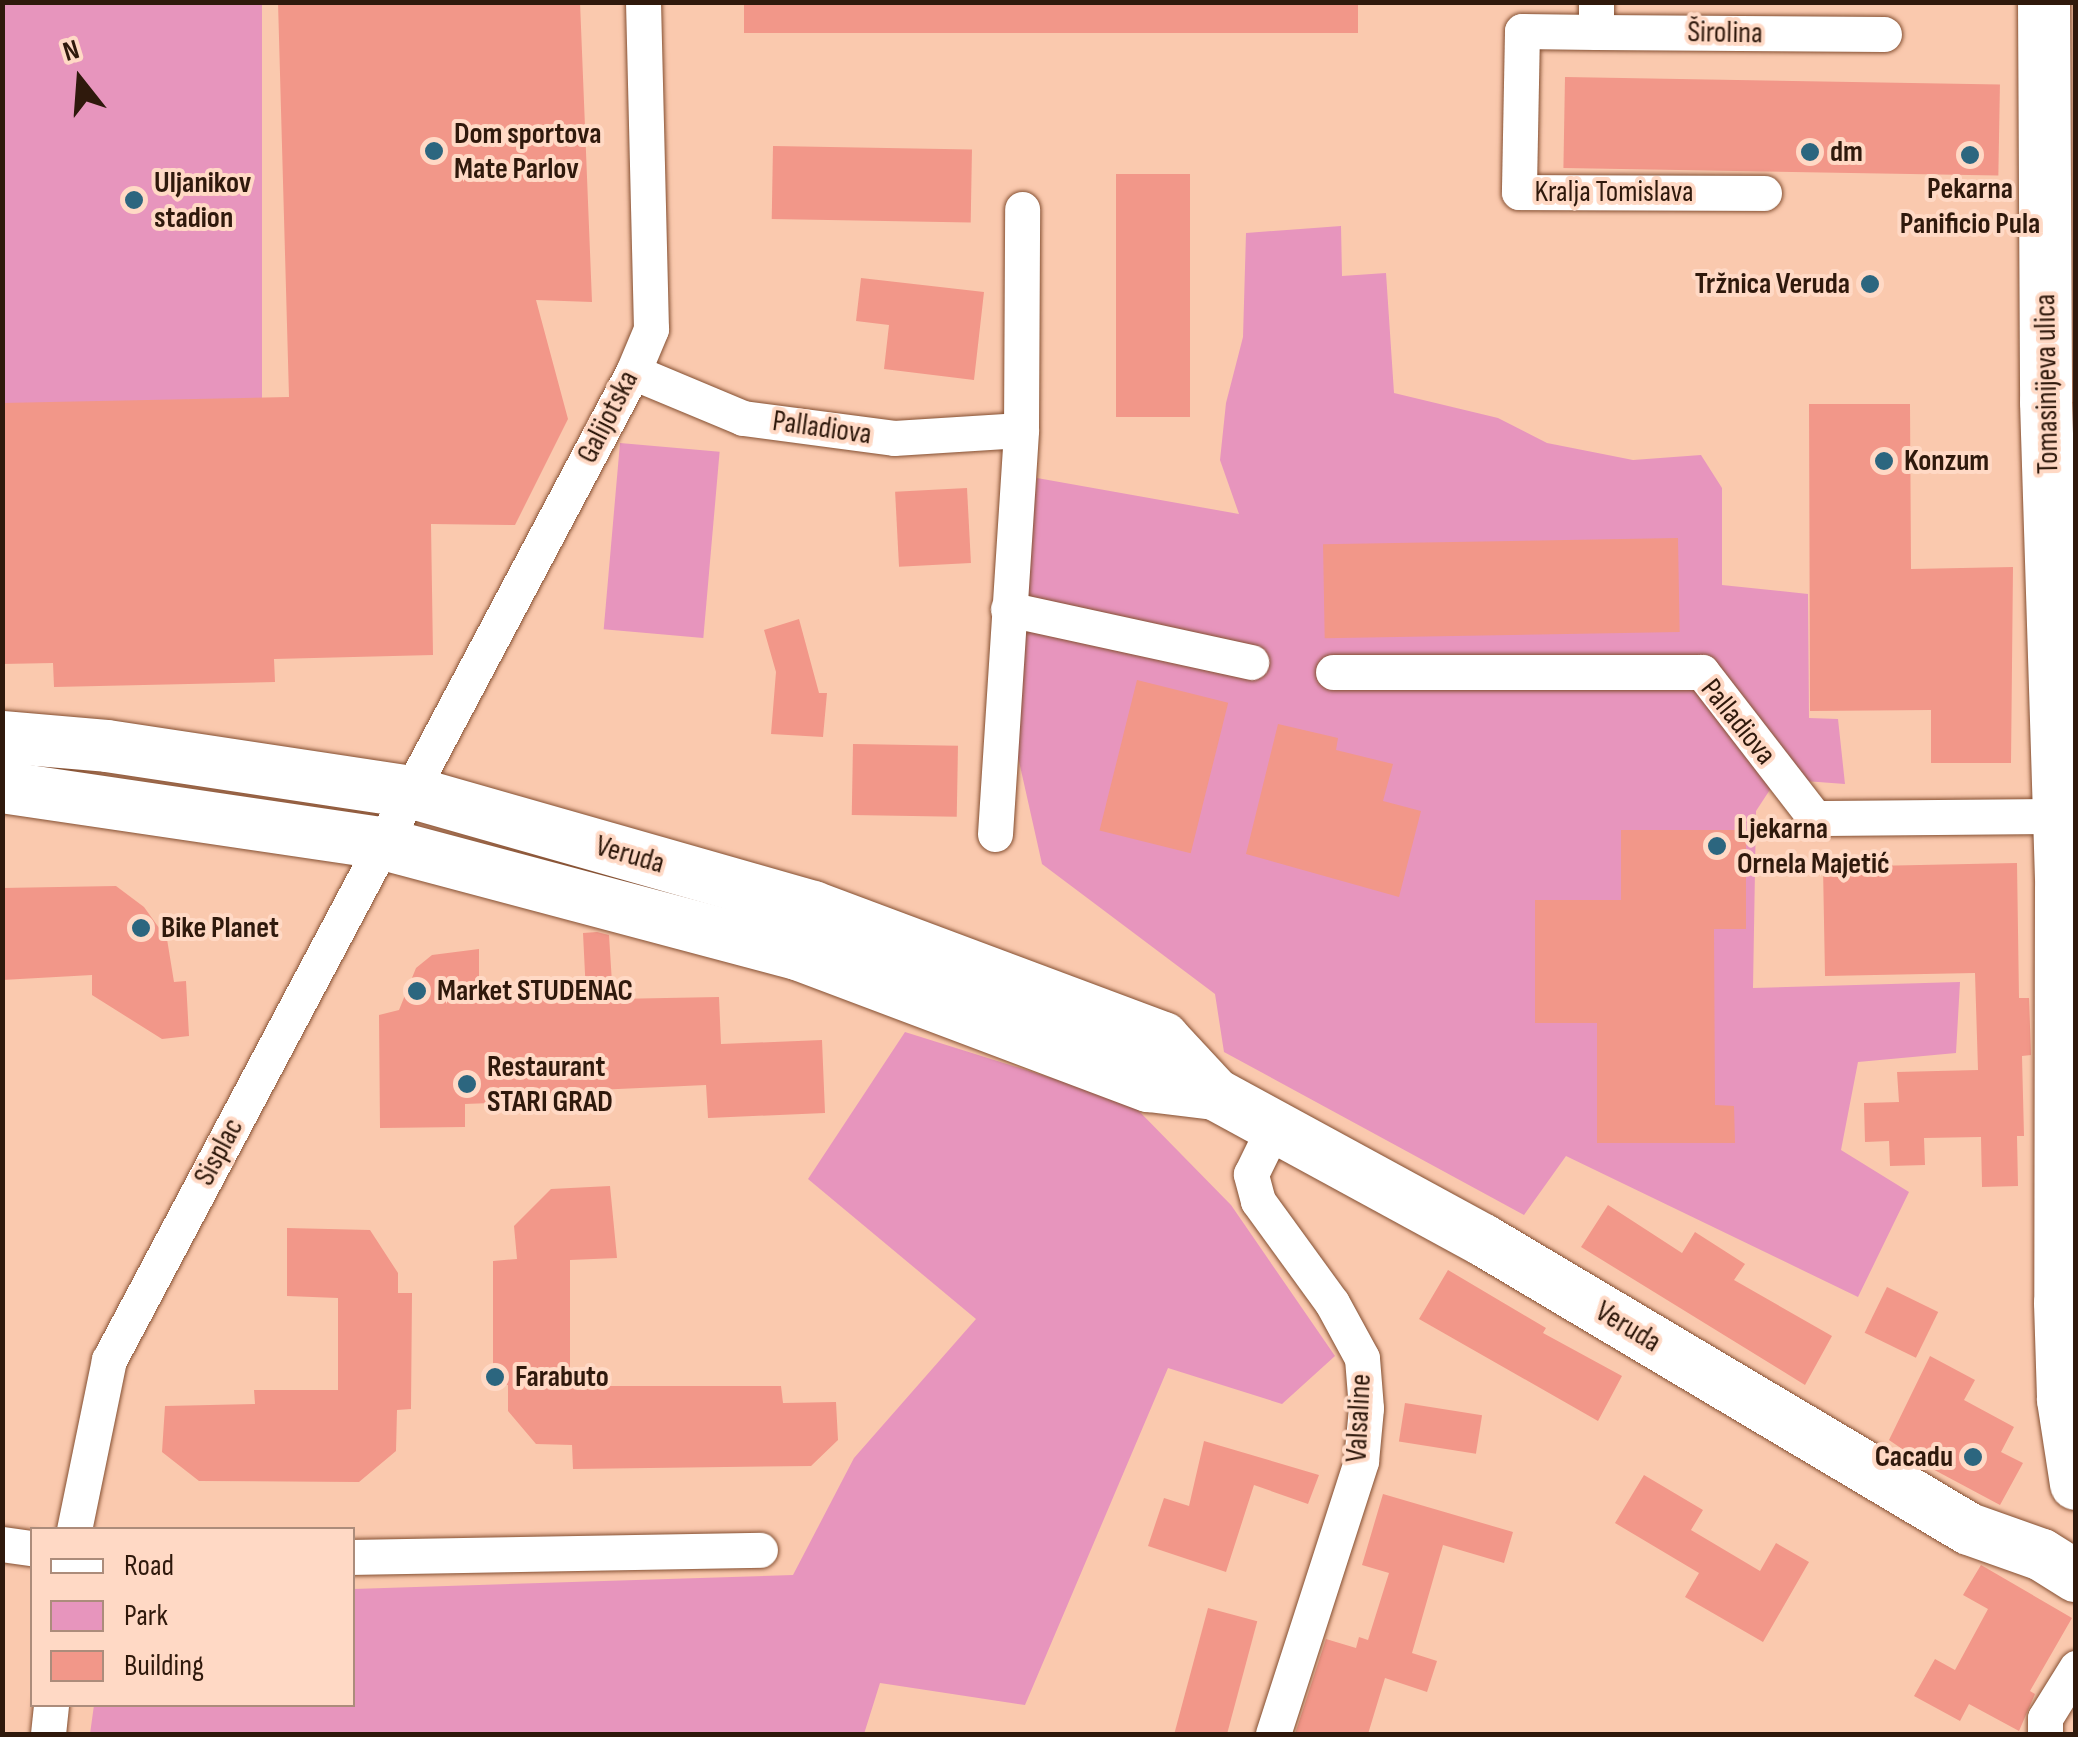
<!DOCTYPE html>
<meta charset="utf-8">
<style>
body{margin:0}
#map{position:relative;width:2078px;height:1737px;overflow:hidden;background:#fac9ae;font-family:"Sofia Sans Condensed",sans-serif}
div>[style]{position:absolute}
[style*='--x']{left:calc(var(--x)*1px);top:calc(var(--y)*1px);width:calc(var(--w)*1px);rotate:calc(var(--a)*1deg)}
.green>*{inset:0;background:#e795bd;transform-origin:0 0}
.building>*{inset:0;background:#f29789;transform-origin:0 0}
.roads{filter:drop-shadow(0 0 2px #844f31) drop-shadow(0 0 2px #844f31)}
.street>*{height:35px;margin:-17.5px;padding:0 17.5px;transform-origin:17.5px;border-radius:17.5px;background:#fff}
.secondary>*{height:52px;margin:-26px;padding:0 26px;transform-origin:26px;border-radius:26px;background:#fff}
.dots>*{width:28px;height:28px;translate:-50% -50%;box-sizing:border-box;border:5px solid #ffd9c5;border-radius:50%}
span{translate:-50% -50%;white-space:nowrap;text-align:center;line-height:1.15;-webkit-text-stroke:8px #ffd9c5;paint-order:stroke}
.street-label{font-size:30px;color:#2f190c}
.poi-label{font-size:30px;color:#2f190c;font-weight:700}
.left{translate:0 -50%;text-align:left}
.right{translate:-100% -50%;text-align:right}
.frame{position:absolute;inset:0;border:5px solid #2f190c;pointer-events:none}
.legend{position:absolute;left:30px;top:1527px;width:325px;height:180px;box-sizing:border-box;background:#ffd9c5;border:2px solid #ac8c7b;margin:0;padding:12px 18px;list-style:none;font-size:30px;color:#2f190c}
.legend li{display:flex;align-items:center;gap:20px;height:50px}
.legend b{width:50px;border:2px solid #ac8c7b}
.north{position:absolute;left:30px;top:30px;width:100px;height:100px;-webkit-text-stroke:8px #ffd9c5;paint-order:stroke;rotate:343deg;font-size:28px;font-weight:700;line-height:40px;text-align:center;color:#2f190c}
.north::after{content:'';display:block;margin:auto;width:35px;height:45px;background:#2f190c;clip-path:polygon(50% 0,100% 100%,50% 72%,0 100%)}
</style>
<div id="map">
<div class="green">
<i style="left:2px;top:3px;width:260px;height:400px"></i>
<i style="clip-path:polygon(1341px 226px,1342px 276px,1386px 273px,1394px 393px,1498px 418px,1547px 443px,1633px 460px,1701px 455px,1722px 488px,1722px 585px,1808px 594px,1809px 718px,1838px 719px,1845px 784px,1777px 779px,1756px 811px,1753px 988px,1960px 982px,1956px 1053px,1858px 1062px,1841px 1150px,1909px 1192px,1858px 1297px,1566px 1156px,1524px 1215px,1224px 1052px,1215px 994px,1042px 864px,1010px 721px,1037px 478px,1239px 514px,1220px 460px,1226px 403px,1243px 337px,1246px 233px)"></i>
<i style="left:620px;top:443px;width:100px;height:187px;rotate:5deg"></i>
<i style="clip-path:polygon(905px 1032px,1131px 1103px,1231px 1205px,1335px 1356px,1282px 1404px,1168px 1368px,1025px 1705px,880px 1683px,864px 1734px,90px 1734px,94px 1705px,352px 1704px,353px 1589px,793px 1575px,854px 1458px,976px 1319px,808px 1179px)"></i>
</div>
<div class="building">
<i style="clip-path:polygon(278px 2px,580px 2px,592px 302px,536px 300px,568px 419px,515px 525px,431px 524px,433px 655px,274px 659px,275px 682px,54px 687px,53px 663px,2px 664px,2px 403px,289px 397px)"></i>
<i style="left:744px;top:2px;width:614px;height:31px"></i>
<i style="left:1565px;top:77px;width:435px;height:91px;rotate:1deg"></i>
<i style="left:773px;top:146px;width:199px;height:73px;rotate:1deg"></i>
<i style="left:1116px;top:174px;width:74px;height:243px"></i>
<i style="clip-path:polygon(861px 278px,984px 292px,974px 380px,884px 369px,889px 325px,856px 321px)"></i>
<i style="clip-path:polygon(1809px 404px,1910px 404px,1911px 569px,2013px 567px,2011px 763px,1931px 763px,1931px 710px,1810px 711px)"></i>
<i style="left:967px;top:488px;width:75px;height:72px;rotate:87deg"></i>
<i style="left:1678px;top:538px;width:94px;height:355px;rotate:89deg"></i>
<i style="clip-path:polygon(799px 619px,819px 693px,827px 693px,823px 737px,771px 734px,776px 672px,764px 630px)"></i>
<i style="left:1137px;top:680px;width:94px;height:155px;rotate:14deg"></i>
<i style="clip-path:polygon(1278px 724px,1338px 738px,1336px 750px,1393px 764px,1383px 801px,1421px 811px,1399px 897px,1246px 854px)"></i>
<i style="left:853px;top:744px;width:105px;height:71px;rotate:1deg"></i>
<i style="clip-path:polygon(1621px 830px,1746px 830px,1746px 929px,1714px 929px,1715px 1105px,1734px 1106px,1735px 1143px,1597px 1143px,1597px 1023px,1535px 1023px,1535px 900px,1621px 900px)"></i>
<i style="clip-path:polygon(2017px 863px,2019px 998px,2029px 998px,2031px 1055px,2022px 1056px,2024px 1136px,2017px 1136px,2018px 1186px,1982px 1187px,1981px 1137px,1924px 1138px,1925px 1165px,1890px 1166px,1889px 1141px,1865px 1142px,1864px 1103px,1899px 1102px,1897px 1072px,1978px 1070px,1975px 973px,1825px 976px,1823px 867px)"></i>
<i style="clip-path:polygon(116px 886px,144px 907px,167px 939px,174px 982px,186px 981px,189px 1036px,162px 1039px,92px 995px,92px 975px,2px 980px,2px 888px)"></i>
<i style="clip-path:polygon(597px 932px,609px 935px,613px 999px,719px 997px,721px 1044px,822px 1040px,825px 1113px,708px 1118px,706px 1085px,574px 1091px,574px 1100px,465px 1104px,465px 1127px,380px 1128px,379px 1015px,399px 1010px,416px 968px,432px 955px,479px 949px,479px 995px,586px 994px,583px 933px)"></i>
<i style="clip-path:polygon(610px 1186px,617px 1258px,570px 1260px,570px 1386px,781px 1386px,783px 1403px,836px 1402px,838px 1440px,811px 1466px,573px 1469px,572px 1445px,536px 1444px,508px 1411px,508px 1385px,493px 1385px,493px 1261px,517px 1259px,514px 1226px,551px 1189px)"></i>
<i style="clip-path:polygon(1608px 1205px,1682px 1253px,1695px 1232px,1745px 1264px,1734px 1280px,1832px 1336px,1805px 1385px,1581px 1247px)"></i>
<i style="clip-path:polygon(287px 1228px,370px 1230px,398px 1273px,398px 1293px,412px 1293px,411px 1409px,397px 1410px,396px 1451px,359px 1482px,199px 1481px,162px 1452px,165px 1406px,255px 1404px,254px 1390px,338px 1390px,338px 1298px,287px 1296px)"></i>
<i style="clip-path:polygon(1448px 1270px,1546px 1328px,1543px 1333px,1622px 1376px,1598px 1421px,1419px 1319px)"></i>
<i style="left:1887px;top:1287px;width:57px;height:51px;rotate:26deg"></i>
<i style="clip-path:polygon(1930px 1356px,1975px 1380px,1964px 1400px,2014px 1427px,2001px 1452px,2023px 1463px,2000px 1505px,1927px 1466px,1889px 1440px)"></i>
<i style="left:1405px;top:1403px;width:78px;height:39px;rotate:9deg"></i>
<i style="clip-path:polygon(1204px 1441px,1319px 1475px,1308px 1504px,1254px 1485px,1226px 1572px,1148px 1546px,1164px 1498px,1189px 1506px)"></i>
<i style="clip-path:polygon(1644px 1475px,1703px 1510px,1691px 1530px,1760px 1571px,1776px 1543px,1809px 1562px,1763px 1642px,1685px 1597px,1699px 1573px,1615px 1523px)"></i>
<i style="clip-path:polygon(1383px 1494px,1513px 1532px,1504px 1563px,1443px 1545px,1412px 1653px,1437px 1661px,1427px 1692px,1385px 1678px,1368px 1734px,1295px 1734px,1326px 1639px,1356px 1648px,1359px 1637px,1368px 1640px,1389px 1573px,1362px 1565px)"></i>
<i style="clip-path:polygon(1981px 1565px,2072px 1618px,2030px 1691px,2035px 1694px,2019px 1731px,1969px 1704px,1960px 1721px,1914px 1696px,1935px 1659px,1955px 1670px,1988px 1609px,1963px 1595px)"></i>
<i style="left:1208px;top:1608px;width:51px;height:131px;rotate:15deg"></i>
</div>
<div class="roads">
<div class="street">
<i style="--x:1596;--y:2;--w:30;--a:90"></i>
<i style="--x:1596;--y:32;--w:288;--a:0.4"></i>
<i style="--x:1596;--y:32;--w:74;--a:-179.2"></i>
<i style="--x:1522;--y:31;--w:161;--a:91.1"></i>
<i style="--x:1519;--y:192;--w:245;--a:0.2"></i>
<i style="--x:633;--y:372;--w:119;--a:22.7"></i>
<i style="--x:743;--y:418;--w:152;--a:7.5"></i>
<i style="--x:894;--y:438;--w:127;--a:-3.6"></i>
<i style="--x:1008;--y:609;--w:249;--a:12.3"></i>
<i style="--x:1333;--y:672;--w:369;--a:0"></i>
<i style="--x:1702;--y:672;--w:185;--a:52.3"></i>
<i style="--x:1815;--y:818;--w:245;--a:-0.5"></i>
<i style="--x:995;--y:834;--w:405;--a:-86.3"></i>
<i style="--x:1021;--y:430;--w:221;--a:-89.7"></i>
<i style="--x:74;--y:1530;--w:174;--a:-78.4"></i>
<i style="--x:109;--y:1360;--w:1118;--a:-62.06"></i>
<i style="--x:633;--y:372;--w:47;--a:-67.3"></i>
<i style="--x:651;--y:329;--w:327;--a:-91.4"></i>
<i style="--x:2;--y:1544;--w:30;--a:8"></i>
<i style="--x:352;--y:1557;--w:408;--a:-1"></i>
<i style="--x:48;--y:1734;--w:30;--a:-84"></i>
<i style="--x:1273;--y:1734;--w:287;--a:-72.1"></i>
<i style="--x:1361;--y:1461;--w:53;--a:-84.6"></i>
<i style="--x:1366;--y:1408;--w:50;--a:-94.6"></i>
<i style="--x:1362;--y:1358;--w:63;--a:-118.6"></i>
<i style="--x:1332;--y:1303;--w:126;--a:-126"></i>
<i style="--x:1258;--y:1201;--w:28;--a:-105"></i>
<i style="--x:1251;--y:1174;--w:52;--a:-63.9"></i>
<i style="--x:2045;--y:1734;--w:16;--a:-90"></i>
<i style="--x:2045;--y:1718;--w:59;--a:-58.2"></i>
</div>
<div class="secondary">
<i style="--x:2044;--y:2;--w:400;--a:89.7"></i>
<i style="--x:2046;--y:402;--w:485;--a:88.2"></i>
<i style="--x:2061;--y:887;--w:416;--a:90.1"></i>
<i style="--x:2060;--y:1303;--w:97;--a:88.2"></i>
<i style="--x:2063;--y:1400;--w:85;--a:81.2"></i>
<i style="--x:2;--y:737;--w:105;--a:4.9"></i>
<i style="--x:107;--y:746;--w:306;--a:8.6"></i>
<i style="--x:410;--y:792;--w:419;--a:15.9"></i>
<i style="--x:813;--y:907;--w:374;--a:20.5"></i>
<i style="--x:1163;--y:1038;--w:76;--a:47.1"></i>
<i style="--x:1215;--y:1094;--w:305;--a:28.6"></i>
<i style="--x:1483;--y:1240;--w:565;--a:30.74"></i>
<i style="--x:1969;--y:1529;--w:77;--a:19.6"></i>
<i style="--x:2042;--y:1555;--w:40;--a:32"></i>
<i style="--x:2;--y:787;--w:382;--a:8.4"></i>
<i style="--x:380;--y:843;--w:432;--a:14.9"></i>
<i style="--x:797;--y:954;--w:376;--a:20.6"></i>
<i style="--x:1149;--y:1086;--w:66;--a:6.9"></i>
</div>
</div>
<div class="dots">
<i style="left:434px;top:151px;background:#2c667f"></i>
<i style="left:1810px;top:152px;background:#2c667f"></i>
<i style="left:1970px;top:155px;background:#2c667f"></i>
<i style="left:134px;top:200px;background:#2c667f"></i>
<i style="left:1870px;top:284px;background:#2c667f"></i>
<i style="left:1884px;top:461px;background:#2c667f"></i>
<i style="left:1717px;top:846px;background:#2c667f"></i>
<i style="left:141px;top:928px;background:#2c667f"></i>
<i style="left:417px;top:991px;background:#2c667f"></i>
<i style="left:467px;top:1084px;background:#2c667f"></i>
<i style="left:495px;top:1377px;background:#2c667f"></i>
<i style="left:1973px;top:1457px;background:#2c667f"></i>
</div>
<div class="street-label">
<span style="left:1725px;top:33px;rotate:1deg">Širolina</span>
<span style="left:1614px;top:192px">Kralja Tomislava</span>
<span style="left:2047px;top:384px;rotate:-91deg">Tomasinijeva ulica</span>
<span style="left:608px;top:417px;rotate:-63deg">Galijotska</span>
<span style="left:822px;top:428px;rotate:8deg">Palladiova</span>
<span style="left:1738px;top:722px;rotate:51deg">Palladiova</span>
<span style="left:630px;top:855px;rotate:16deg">Veruda</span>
<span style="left:219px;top:1152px;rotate:-62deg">Sisplac</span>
<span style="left:1628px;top:1327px;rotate:31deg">Veruda</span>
<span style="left:1359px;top:1418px;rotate:-87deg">Valsaline</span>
</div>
<div class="poi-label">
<span class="left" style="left:454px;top:151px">Dom sportova<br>Mate Parlov</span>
<span class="left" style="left:1830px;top:152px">dm</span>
<span class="left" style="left:154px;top:200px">Uljanikov<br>stadion</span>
<span style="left:1970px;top:206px">Pekarna<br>Panificio Pula</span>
<span class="right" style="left:1850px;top:284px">Tržnica Veruda</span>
<span class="left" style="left:1904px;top:461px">Konzum</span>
<span class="left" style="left:1737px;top:846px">Ljekarna<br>Ornela Majetić</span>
<span class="left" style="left:161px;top:928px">Bike Planet</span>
<span class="left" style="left:437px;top:991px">Market STUDENAC</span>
<span class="left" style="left:487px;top:1084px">Restaurant<br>STARI GRAD</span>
<span class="left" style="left:515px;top:1377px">Farabuto</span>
<span class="right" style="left:1953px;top:1457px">Cacadu</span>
</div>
<div class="frame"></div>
<ul class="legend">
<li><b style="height:12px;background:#fff"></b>Road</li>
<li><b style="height:28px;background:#e795bd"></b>Park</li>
<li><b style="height:28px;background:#f29789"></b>Building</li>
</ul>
<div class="north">N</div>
</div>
